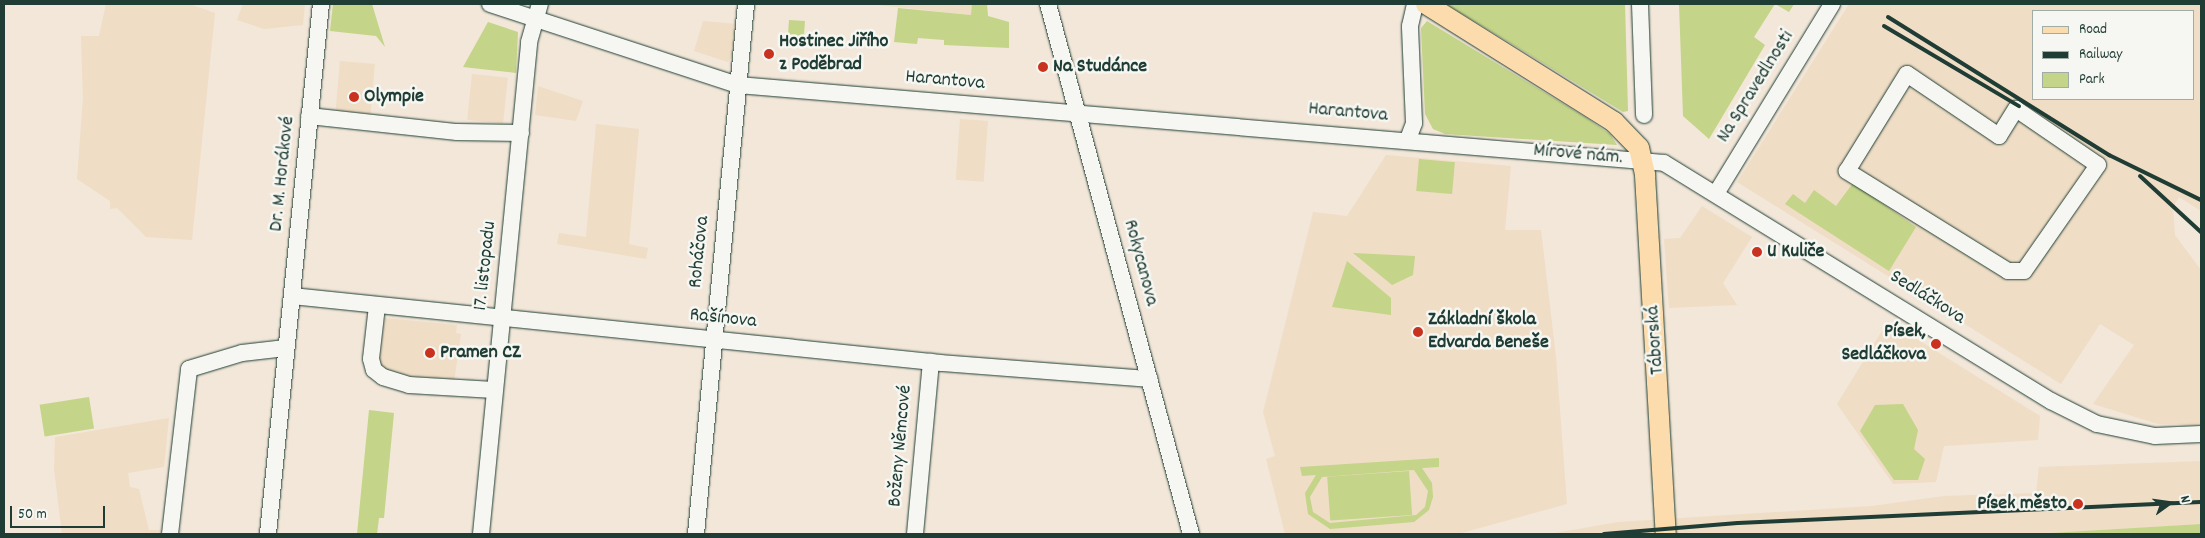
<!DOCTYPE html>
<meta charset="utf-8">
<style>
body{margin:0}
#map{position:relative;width:2205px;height:538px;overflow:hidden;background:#f2e7d8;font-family:Dekko,sans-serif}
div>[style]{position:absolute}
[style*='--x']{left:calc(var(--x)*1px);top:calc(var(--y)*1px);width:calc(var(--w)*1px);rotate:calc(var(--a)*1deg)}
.built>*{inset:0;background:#efddc5;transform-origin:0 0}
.green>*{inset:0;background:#c4d488;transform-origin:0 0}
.roads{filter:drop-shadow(0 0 1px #1f3d34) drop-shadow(0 0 1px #1f3d34)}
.minor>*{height:16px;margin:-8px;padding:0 8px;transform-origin:8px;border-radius:8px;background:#f6f6f2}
.major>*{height:20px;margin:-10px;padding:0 10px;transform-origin:10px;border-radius:10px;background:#fcdcac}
.rail>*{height:4px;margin:-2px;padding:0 2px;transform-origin:2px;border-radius:2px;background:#1f3d34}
.dots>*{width:14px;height:14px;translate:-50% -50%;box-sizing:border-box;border:2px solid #f6f6f2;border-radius:50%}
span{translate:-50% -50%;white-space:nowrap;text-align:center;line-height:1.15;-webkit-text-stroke:5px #f6f6f2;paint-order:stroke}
.poi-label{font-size:20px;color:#1f3d34;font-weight:700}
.left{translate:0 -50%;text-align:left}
.right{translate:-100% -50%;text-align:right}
.street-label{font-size:20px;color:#1f3d34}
.frame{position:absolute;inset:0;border:5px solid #1f3d34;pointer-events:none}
.legend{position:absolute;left:2032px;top:10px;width:162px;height:90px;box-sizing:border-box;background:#f6f6f2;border:1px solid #a0aca6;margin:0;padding:6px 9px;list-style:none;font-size:15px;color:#1f3d34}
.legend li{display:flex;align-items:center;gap:10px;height:25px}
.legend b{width:25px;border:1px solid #a0aca6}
.north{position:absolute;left:2145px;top:478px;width:50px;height:50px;-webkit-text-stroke:4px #f6f6f2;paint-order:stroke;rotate:76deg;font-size:14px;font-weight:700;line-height:20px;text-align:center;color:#1f3d34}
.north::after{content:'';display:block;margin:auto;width:18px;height:22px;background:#1f3d34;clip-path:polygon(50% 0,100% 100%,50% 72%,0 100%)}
.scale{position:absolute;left:10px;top:506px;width:95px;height:22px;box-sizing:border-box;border:2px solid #1f3d34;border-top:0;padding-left:6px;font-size:15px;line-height:18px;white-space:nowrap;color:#1f3d34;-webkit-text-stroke:4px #f6f6f2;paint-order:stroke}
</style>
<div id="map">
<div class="built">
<i style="clip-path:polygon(106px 4px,190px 4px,215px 13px,192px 240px,146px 237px,117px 208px,110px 209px,110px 201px,77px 179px,83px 98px,81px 36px,99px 36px)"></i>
<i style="clip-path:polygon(243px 4px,305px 4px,303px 25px,264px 29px,237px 20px)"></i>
<i style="clip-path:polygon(868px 4px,973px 4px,972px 15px)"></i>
<i style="clip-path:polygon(evenodd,1849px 4px,2201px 4px,2201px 211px,2179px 197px,2173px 207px,2175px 235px,2201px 270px,2201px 425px,2158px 424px,2093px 404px,2134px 345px,2100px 324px,2061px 384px,1737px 182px,1849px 4px,2034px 11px,2194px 11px,2194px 99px,2034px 99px,2034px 11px)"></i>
<i style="clip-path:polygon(703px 21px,736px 24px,732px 58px,728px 62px,694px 51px)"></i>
<i style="left:340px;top:61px;width:35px;height:52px;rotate:5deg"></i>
<i style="left:472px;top:74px;width:36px;height:46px;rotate:6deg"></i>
<i style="clip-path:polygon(538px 86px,583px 101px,576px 121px,535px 115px)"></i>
<i style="left:960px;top:119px;width:28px;height:61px;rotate:4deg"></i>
<i style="clip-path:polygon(596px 124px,639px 129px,629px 244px,648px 248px,646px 259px,557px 244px,559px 233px,586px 237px)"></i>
<i style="clip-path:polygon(1386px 155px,1511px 166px,1505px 230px,1541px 230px,1556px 357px,1567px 504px,1458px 534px,1285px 534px,1266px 459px,1275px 456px,1263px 412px,1313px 212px,1347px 216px)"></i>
<i style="clip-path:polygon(1702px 206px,1752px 237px,1723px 283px,1737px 305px,1669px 308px,1664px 239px,1680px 238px)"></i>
<i style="clip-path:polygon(385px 318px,457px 325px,456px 333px,461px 334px,454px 382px,392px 376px,377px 362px)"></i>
<i style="clip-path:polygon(1888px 321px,2040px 416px,2038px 440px,1944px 446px,1936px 482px,1893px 484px,1837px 404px)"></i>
<i style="clip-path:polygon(169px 418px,164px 467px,128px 473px,130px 487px,139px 489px,149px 530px,167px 530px,167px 534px,62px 534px,54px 469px,55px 437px)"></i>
<i style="clip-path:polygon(2201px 461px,2201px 524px,2037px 534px,1550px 534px,1618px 522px,1872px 506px,1944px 496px,2036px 493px,2039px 467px)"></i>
</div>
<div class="green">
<i style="clip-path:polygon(333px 4px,372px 4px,385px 47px,376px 36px,330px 31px)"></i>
<i style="clip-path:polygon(972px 4px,987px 4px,988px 16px,1009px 22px,1009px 48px,944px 45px,944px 40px,918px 38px,917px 44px,894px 42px,898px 8px,971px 15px)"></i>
<i style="clip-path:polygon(1446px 4px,1625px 4px,1628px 111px,1623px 112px)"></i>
<i style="clip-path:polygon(1679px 4px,1794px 4px,1789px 12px,1775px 4px,1754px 37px,1765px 45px,1709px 139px,1683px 116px)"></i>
<i style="left:789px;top:20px;width:16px;height:26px;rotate:4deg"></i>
<i style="clip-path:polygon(1427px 21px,1585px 117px,1610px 134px,1617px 145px,1445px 134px,1433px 129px,1425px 114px,1421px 28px)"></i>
<i style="clip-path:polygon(488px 22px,518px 32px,516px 73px,463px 67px)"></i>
<i style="left:1419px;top:159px;width:36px;height:32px;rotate:5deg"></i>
<i style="clip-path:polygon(1853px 183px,1916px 227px,1889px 271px,1785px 204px,1793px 194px,1805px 203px,1814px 190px,1836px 206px)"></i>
<i style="clip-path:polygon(1353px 253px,1415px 256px,1413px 275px,1392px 285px)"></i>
<i style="clip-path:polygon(1347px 261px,1391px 298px,1391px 315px,1332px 307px)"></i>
<i style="left:89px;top:397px;width:32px;height:50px;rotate:81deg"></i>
<i style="clip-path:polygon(1903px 404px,1918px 430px,1914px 449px,1925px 459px,1918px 480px,1894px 480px,1860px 431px,1875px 405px)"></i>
<i style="clip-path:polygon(369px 410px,394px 413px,384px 518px,379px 518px,377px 534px,357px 534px)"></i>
<i style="clip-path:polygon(evenodd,1439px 458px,1439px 467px,1422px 468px,1432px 483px,1433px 497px,1429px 510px,1414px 522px,1330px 529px,1308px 514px,1305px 493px,1316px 475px,1302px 476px,1300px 467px,1439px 458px,1414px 470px,1428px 491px,1425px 507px,1416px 515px,1330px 523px,1313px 512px,1310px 497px,1322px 477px,1414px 470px)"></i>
<i style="left:1409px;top:471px;width:44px;height:82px;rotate:86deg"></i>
<i style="clip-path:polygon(2201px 524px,2201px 534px,2037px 534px,2067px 532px)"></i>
</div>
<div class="roads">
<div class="minor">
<i style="--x:490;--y:4;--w:261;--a:18.1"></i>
<i style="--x:738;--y:85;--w:929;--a:4.81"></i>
<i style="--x:1664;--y:163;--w:454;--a:31.6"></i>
<i style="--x:2051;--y:401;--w:51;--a:26.6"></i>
<i style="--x:2097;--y:424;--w:59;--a:11.7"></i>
<i style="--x:2155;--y:436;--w:46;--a:-2.5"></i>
<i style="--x:1048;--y:4;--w:549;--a:74.9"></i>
<i style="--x:1640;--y:4;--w:111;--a:87.9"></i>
<i style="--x:1907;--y:74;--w:111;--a:34"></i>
<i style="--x:1999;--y:136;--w:32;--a:-58"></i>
<i style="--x:2016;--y:109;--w:99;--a:34.3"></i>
<i style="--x:2098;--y:165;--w:129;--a:124.9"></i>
<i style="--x:2024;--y:271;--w:16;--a:180"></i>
<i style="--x:2008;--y:271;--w:190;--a:-148.2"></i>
<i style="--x:1847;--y:171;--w:114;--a:-58.3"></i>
<i style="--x:309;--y:116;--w:149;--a:6.2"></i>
<i style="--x:457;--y:132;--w:64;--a:0.9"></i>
<i style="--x:1408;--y:139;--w:17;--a:-69"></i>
<i style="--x:1414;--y:123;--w:97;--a:-92.4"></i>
<i style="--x:1410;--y:26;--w:23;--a:-77"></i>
<i style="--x:1717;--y:192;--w:220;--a:-58.5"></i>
<i style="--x:292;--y:296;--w:652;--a:5.89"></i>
<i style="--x:941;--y:363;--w:209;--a:4.4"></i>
<i style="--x:377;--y:306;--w:53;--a:96.5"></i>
<i style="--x:371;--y:359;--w:11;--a:75"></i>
<i style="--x:374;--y:370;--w:11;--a:38"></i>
<i style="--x:383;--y:377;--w:27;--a:17"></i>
<i style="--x:409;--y:385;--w:85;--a:3.4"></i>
<i style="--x:170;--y:534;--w:166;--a:-83.4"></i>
<i style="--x:189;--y:369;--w:55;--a:-16.8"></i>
<i style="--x:242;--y:353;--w:44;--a:-6.5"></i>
<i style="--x:268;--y:534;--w:533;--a:-84.29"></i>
<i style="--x:481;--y:534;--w:494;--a:-84.4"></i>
<i style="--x:529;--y:42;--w:40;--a:-74"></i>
<i style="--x:696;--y:534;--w:532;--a:-84.61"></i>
<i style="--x:915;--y:534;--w:173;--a:-84.7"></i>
</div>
<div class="major">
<i style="--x:1426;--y:4;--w:222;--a:32.1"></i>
<i style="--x:1614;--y:122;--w:36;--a:46"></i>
<i style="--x:1639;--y:148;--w:28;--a:77"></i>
<i style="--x:1645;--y:175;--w:360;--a:86.7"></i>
</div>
</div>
<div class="rail">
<i style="--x:1888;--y:17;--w:261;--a:32"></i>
<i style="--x:2109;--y:155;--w:102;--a:26.1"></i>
<i style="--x:1884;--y:26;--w:157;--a:30.7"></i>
<i style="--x:2140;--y:176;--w:83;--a:42.6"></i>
<i style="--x:1604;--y:534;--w:134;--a:-4.7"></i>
<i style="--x:1738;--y:523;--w:463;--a:-2.6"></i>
</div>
<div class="dots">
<i style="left:769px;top:54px;background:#c8321e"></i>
<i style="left:1043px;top:67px;background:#c8321e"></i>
<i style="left:354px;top:97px;background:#c8321e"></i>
<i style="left:1757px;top:252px;background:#c8321e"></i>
<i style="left:1418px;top:332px;background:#c8321e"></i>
<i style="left:1936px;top:344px;background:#c8321e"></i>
<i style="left:430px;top:353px;background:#c8321e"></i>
<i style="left:2078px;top:504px;background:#c8321e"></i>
</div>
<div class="poi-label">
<span class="left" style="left:779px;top:54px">Hostinec Jiřího<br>z Poděbrad</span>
<span class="left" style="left:1053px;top:67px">Na Studánce</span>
<span class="left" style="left:364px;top:97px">Olympie</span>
<span class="left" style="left:1767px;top:252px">U Kuliče</span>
<span class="left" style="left:1428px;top:332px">Základní škola<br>Edvarda Beneše</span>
<span class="right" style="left:1926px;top:344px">Písek,<br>Sedláčkova</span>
<span class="left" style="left:440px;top:353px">Pramen CZ</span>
<span class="right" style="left:2067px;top:504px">Písek město</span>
</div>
<div class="street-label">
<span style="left:945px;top:81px;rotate:5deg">Harantova</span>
<span style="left:1756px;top:87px;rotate:-58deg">Na Spravedlnosti</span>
<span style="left:1348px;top:113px;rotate:5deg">Harantova</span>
<span style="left:1578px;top:155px;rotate:5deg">Mírové nám.</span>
<span style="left:283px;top:174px;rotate:-84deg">Dr. M. Horákové</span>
<span style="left:700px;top:252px;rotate:-84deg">Roháčova</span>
<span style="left:1140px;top:263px;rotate:75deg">Rokycanova</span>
<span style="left:486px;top:266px;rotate:-84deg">17. listopadu</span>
<span style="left:1927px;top:298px;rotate:32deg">Sedláčkova</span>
<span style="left:723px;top:319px;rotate:6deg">Rašínova</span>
<span style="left:1656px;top:340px;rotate:-94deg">Táborská</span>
<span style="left:901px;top:446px;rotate:-85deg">Boženy Němcové</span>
</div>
<div class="frame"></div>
<ul class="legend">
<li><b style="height:6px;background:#fcdcac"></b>Road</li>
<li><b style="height:6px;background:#1f3d34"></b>Railway</li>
<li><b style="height:14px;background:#c4d488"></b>Park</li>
</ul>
<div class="north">N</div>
<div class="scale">50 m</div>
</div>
